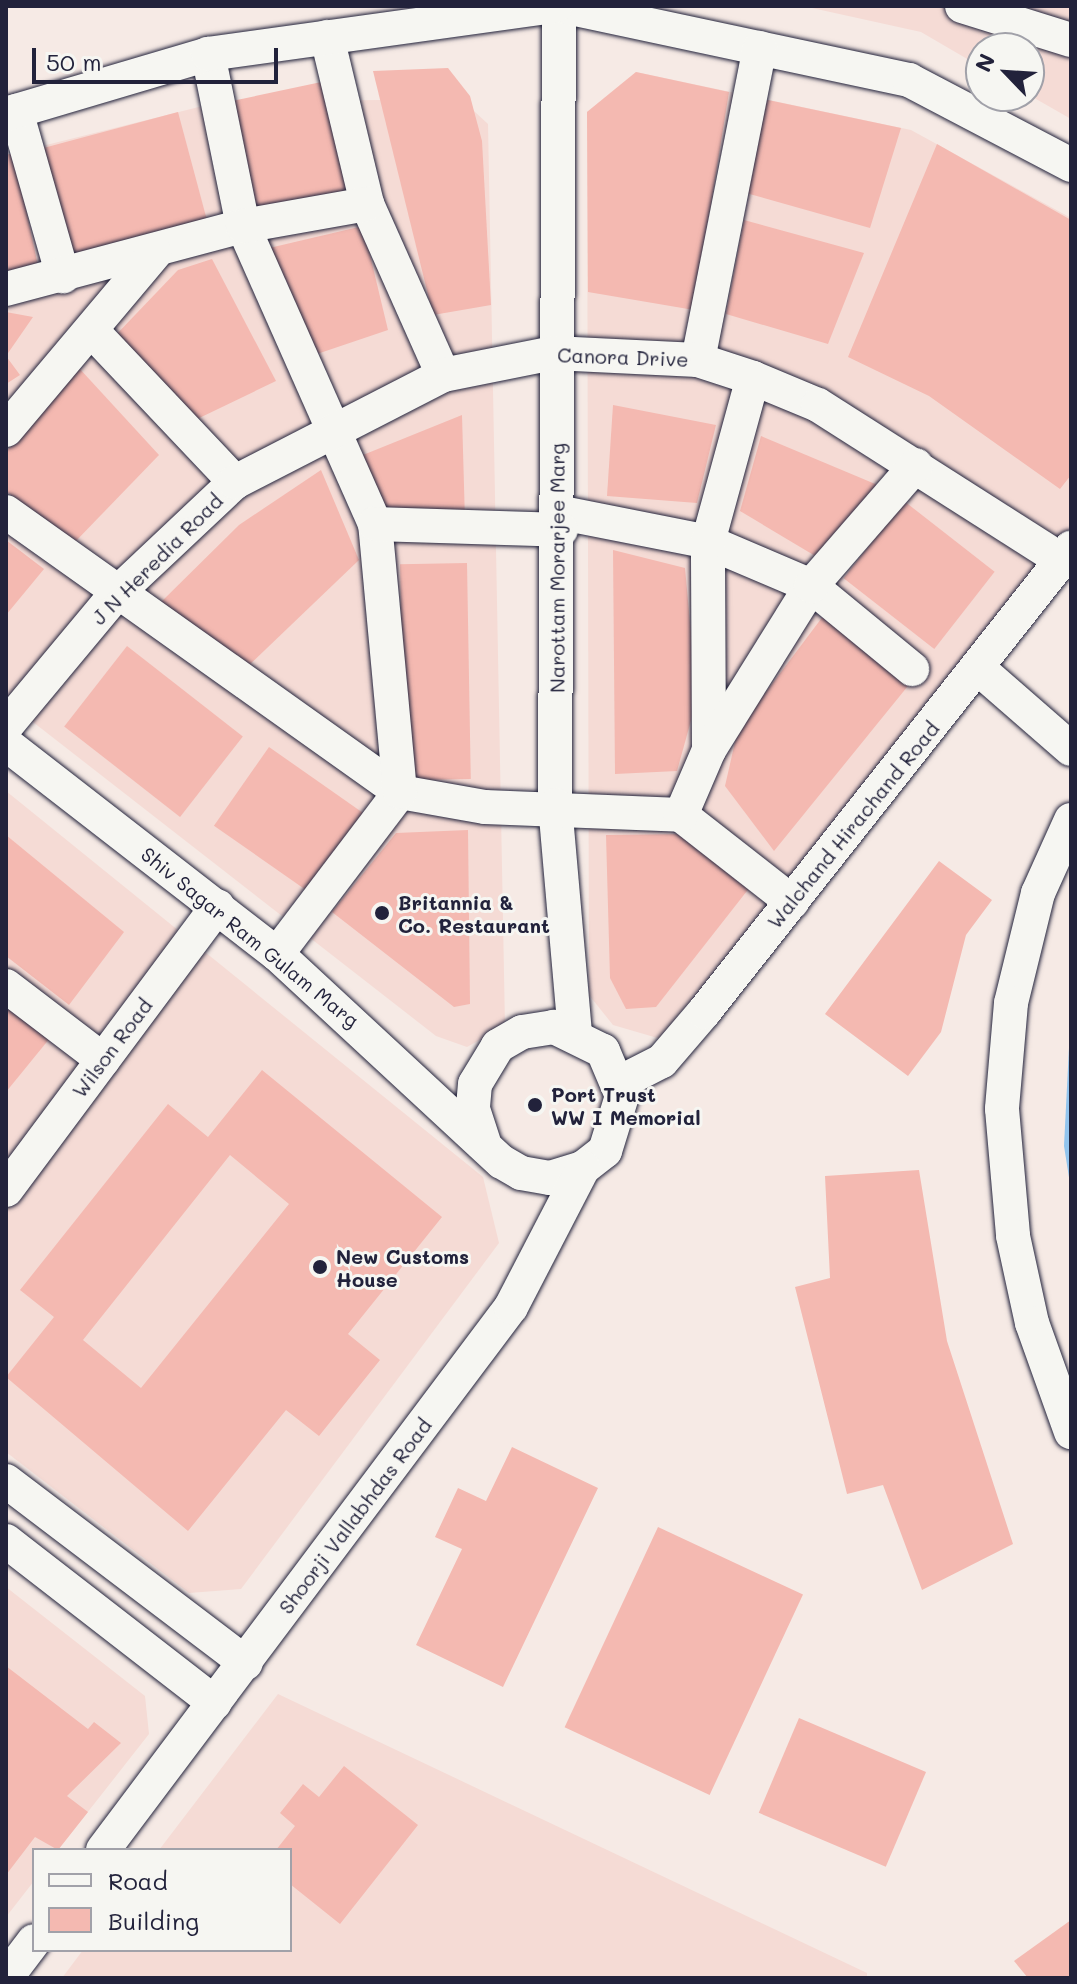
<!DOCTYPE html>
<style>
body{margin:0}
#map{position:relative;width:1077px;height:1984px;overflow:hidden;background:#f6eae5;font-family:Mali,sans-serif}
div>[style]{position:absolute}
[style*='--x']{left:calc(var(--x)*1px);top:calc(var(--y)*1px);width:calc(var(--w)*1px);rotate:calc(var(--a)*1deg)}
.built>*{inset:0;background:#f5dbd5}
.water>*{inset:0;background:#91c4ed}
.building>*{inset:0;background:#f4b9b1;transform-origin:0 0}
.roads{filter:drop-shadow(0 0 2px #22223b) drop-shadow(0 0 2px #22223b)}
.minor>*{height:34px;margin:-17px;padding:0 17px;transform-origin:17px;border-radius:17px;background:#f6f6f2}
.dots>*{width:22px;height:22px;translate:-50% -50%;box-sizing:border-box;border:4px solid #f6f6f2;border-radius:50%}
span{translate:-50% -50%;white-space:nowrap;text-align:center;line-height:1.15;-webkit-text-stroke:6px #f6f6f2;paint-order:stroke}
.street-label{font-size:20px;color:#22223b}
.poi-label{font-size:20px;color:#22223b;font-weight:700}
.left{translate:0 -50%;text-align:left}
.frame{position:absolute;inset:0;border:8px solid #22223b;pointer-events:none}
.legend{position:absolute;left:32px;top:1848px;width:260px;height:104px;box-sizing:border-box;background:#f6f6f2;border:2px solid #a1a1a9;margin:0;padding:10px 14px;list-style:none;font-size:24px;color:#22223b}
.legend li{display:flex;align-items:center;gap:16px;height:40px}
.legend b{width:40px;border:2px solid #a1a1a9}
.north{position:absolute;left:965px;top:32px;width:80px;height:80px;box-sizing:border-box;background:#f6f6f2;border:2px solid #a1a1a9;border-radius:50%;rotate:295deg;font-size:22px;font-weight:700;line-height:32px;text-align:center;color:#22223b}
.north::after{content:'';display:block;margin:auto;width:28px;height:36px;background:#22223b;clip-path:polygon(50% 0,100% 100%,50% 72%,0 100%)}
.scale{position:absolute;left:32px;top:48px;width:246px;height:36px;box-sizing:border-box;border:4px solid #22223b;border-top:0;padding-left:10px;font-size:24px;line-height:28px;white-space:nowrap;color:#22223b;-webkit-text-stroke:6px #f6f6f2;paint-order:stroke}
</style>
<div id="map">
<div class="built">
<i style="clip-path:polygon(803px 6px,1071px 6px,1071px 119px,1029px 95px,1029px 48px,981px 48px,981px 67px,921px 32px)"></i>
<i style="clip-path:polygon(636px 72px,911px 130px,1071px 218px,1071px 526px,661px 1039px,613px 1025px,589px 995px,587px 112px)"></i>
<i style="clip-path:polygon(461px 99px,488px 124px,505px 1026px,467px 1047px,436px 1036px,6px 701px,6px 155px,219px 102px)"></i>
<i style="clip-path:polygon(6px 791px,483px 1177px,499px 1243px,241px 1589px,189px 1593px,6px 1452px)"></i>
<i style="clip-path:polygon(6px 1587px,145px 1696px,149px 1734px,58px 1850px,34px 1850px,34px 1881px,6px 1917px)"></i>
<i style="clip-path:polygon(278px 1694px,867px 1973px,867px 1978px,62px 1978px,83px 1950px,290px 1950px,290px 1850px,159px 1850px)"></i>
</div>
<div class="water">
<i style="clip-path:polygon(1071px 1008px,1071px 1190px,1064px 1146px)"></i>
</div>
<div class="building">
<i style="clip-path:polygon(448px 68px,470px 96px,482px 141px,491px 305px,433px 315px,373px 71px)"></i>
<i style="clip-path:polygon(636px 72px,729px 92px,694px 310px,588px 292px,587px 112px)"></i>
<i style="left:326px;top:81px;width:117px;height:96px;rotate:78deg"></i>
<i style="clip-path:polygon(758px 98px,901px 128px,870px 228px,746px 193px)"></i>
<i style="left:178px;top:112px;width:118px;height:149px;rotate:75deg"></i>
<i style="clip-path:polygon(937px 144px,1071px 220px,1071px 475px,1060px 489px,929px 396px,848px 357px)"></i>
<i style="clip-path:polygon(14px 153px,38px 266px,6px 274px,6px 155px)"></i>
<i style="clip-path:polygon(744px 220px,864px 253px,828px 344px,726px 314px)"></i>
<i style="clip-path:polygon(363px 226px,388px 330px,317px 354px,265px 249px)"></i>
<i style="clip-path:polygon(212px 259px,276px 381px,193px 421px,113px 338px,178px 270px)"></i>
<i style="clip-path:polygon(6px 312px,33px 317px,6px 356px,20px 375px,6px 384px)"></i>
<i style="clip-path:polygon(79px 368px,159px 455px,74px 543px,6px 491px,6px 452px)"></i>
<i style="clip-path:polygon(613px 405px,716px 425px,697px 503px,607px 496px)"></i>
<i style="clip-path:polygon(462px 415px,465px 521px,381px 514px,358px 457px)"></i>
<i style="clip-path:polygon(761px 436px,880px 486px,822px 560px,740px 511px)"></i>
<i style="clip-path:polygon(321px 470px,359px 560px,242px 672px,155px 608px,239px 525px)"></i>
<i style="left:904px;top:501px;width:115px;height:98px;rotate:38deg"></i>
<i style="clip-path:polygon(6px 540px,44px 569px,6px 615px)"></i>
<i style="clip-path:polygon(613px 550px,685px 568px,697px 699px,677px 771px,615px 774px)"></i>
<i style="left:467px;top:563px;width:216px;height:67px;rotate:89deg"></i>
<i style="clip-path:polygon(827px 611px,912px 681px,774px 851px,725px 786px,738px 729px)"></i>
<i style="left:127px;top:646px;width:147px;height:102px;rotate:38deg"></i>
<i style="left:269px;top:747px;width:118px;height:96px;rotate:35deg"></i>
<i style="clip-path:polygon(468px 830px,470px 1004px,454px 1007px,332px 912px,396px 833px)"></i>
<i style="clip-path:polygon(687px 834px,754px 882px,656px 1007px,626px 1009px,610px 978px,606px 835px)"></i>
<i style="clip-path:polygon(6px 835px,124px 932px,69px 1005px,6px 956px)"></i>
<i style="clip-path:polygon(939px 861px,992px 900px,966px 935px,941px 1032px,908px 1076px,825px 1014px)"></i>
<i style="clip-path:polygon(6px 1003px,50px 1038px,6px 1092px)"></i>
<i style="clip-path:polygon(evenodd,262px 1070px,442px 1217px,348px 1334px,380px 1360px,319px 1436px,286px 1410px,188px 1531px,6px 1377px,54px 1317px,20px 1290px,168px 1104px,208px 1137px,262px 1070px,230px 1155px,289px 1204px,141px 1388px,83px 1340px,230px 1155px)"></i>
<i style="clip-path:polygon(919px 1170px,947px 1341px,1013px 1544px,922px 1590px,883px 1485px,847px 1494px,795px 1287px,830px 1278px,825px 1176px)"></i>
<i style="clip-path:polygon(512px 1447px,598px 1488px,503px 1687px,416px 1645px,462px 1549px,435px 1537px,458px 1488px,486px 1501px)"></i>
<i style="left:658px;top:1527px;width:160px;height:221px;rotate:25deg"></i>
<i style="clip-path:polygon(6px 1666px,88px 1729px,94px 1722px,121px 1743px,67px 1796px,88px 1812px,58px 1850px,35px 1837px,6px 1875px)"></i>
<i style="left:799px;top:1718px;width:138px;height:103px;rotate:23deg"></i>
<i style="clip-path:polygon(344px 1766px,418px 1825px,340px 1924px,290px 1884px,290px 1850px,276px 1850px,295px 1826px,280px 1813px,303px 1784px,319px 1797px)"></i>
<i style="clip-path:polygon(1071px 1920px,1071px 1978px,1028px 1978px,1014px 1961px)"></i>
</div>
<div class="roads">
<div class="minor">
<i style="--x:559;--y:6;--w:799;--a:90.29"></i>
<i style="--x:555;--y:805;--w:229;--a:85"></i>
<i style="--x:561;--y:6;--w:356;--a:12"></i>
<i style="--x:909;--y:80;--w:183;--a:27.7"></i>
<i style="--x:962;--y:6;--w:114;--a:17.3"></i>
<i style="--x:327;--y:37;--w:172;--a:76.5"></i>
<i style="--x:367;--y:204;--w:187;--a:66"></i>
<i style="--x:208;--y:54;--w:176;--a:78.5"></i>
<i style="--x:243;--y:226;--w:326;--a:66.1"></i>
<i style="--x:16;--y:111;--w:172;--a:74.1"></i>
<i style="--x:6;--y:114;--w:211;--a:-16.5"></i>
<i style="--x:208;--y:54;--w:351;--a:-7.9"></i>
<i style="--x:6;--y:289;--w:245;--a:-14.9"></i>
<i style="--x:243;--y:226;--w:126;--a:-10.1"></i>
<i style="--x:93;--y:332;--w:207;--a:46.6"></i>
<i style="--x:698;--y:360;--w:318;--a:-78.8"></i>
<i style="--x:6;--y:430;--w:231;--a:-49.9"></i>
<i style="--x:6;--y:512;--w:483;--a:35.4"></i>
<i style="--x:400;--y:792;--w:86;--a:10"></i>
<i style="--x:485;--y:807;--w:196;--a:2.3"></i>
<i style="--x:681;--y:815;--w:141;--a:38.1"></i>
<i style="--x:562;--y:513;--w:149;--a:11.2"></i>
<i style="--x:708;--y:542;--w:112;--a:23.1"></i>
<i style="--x:811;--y:586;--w:131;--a:39.4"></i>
<i style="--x:978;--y:668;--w:123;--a:41.1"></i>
<i style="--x:6;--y:726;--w:170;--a:-50.2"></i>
<i style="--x:115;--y:595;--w:165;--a:-43.3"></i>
<i style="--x:235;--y:482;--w:234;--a:-27.2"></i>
<i style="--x:443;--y:375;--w:112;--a:-11.3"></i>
<i style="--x:553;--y:353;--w:145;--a:2.8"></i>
<i style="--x:698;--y:360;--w:58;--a:18.1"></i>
<i style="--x:753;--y:378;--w:70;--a:22.6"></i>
<i style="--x:818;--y:405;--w:288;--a:32.5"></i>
<i style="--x:6;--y:744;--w:343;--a:37.8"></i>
<i style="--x:277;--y:954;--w:306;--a:42.8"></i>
<i style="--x:502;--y:1162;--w:22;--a:30"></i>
<i style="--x:521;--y:1173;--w:29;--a:10"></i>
<i style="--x:550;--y:1178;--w:34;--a:-17"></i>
<i style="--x:583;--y:1168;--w:28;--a:-38"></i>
<i style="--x:605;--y:1151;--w:58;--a:-72.8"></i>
<i style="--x:622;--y:1096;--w:49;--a:-112.9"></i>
<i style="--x:603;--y:1051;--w:55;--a:-153.9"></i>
<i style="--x:554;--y:1027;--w:32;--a:171"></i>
<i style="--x:522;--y:1032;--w:28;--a:150"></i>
<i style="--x:498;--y:1046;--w:44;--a:121.2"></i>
<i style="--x:475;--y:1084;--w:25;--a:95"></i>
<i style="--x:473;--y:1109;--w:35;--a:72"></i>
<i style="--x:709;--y:750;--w:208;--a:-90.3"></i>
<i style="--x:708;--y:542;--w:170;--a:-74.7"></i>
<i style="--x:681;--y:815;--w:71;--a:-66.7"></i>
<i style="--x:709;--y:750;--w:193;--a:-58.1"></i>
<i style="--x:811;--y:586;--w:160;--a:-49"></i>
<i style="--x:1071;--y:820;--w:80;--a:114.3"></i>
<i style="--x:1038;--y:893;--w:113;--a:103.8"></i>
<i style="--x:1011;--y:1003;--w:106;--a:94.9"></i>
<i style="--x:1002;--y:1109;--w:127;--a:85"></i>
<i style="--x:1013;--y:1236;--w:89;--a:77.7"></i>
<i style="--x:1032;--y:1323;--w:116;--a:70.3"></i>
<i style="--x:277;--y:954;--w:203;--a:-52.8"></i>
<i style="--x:400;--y:792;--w:269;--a:-95.3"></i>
<i style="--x:375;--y:524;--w:186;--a:1.8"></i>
<i style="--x:6;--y:986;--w:122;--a:37.3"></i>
<i style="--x:619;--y:1083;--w:48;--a:-27.1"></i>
<i style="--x:662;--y:1061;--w:65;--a:-49.4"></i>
<i style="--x:704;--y:1012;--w:592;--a:-51.66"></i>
<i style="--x:6;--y:1190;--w:354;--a:-53.3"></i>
<i style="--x:6;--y:1481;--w:301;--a:37.2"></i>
<i style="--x:6;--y:1541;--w:264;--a:37.8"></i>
<i style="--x:103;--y:1850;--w:679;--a:-53.08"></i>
<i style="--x:511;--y:1307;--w:157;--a:-62.6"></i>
<i style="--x:6;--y:1978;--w:46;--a:-52.9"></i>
</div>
</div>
<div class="dots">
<i style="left:382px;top:913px;background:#22223b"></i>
<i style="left:535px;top:1105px;background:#22223b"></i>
<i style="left:320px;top:1267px;background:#22223b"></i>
</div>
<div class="street-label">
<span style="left:623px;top:357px;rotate:2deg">Canora Drive</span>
<span style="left:157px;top:559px;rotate:-45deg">J N Heredia Road</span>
<span style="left:557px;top:568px;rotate:-90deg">Narottam Morarjee Marg</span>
<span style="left:853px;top:825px;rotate:-51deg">Walchand Hirachand Road</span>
<span style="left:250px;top:937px;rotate:39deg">Shiv Sagar Ram Gulam Marg</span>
<span style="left:112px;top:1048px;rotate:-53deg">Wilson Road</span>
<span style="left:355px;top:1516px;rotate:-53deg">Shoorji Vallabhdas Road</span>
</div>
<div class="poi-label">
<span class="left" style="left:398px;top:914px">Britannia &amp;<br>Co. Restaurant</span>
<span class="left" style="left:551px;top:1106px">Port Trust<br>WW I Memorial</span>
<span class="left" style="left:336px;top:1268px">New Customs<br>House</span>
</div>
<div class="frame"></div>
<ul class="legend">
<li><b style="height:10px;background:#f6f6f2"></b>Road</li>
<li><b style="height:22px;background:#f4b9b1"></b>Building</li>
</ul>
<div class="north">N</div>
<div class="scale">50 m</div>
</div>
